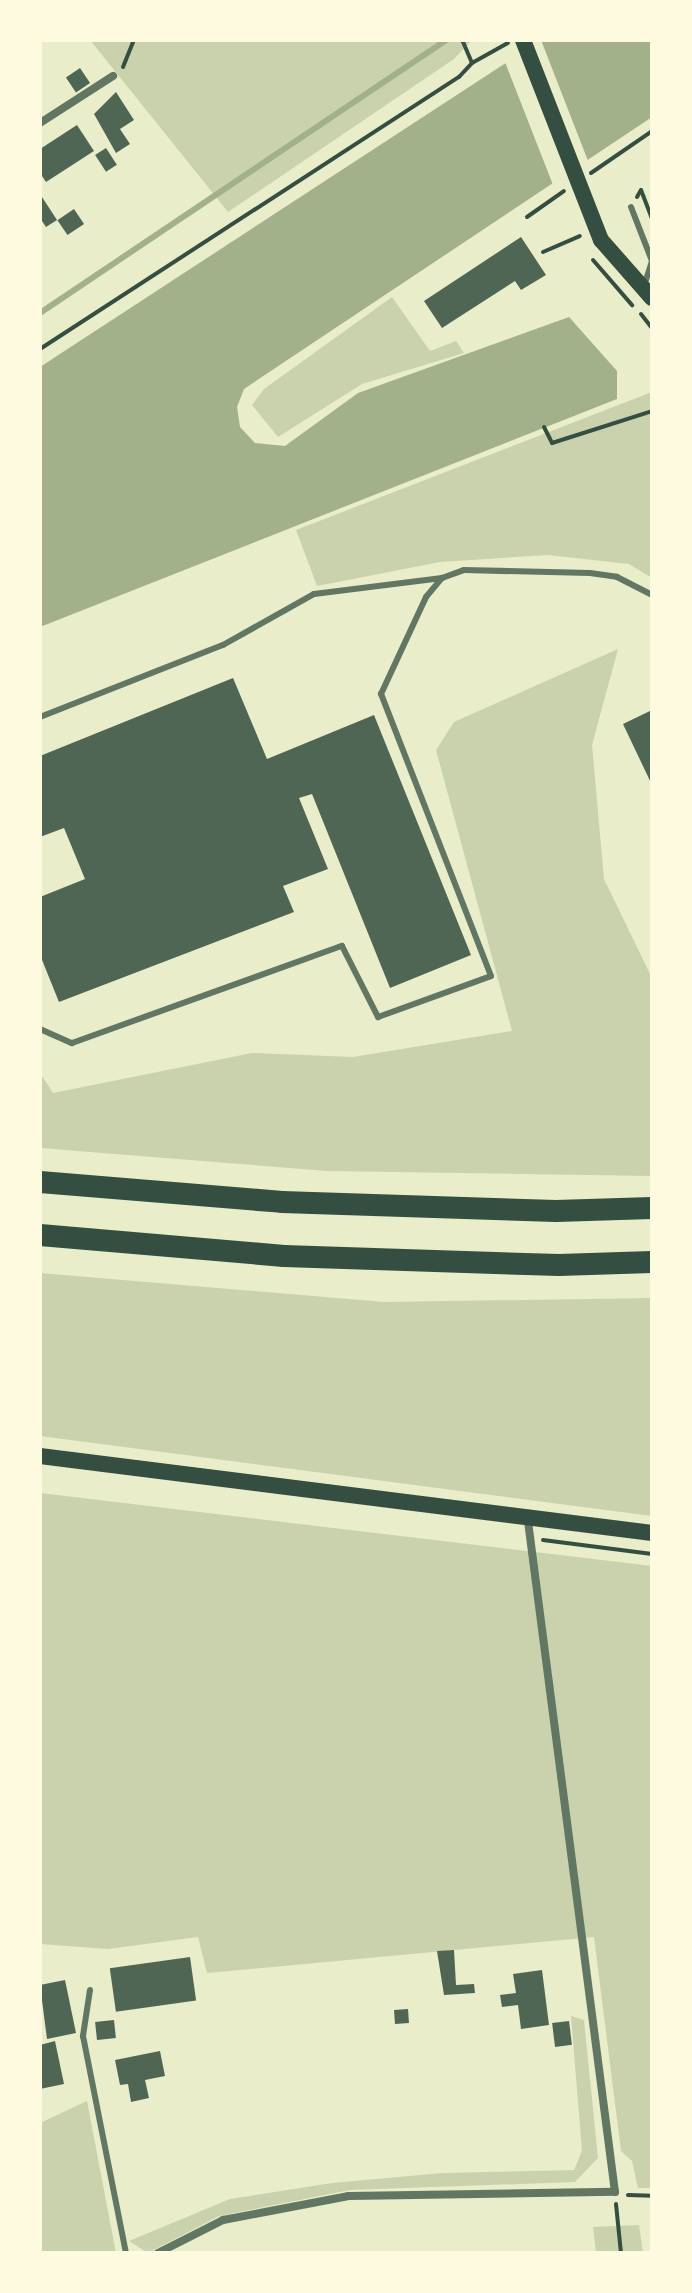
<!DOCTYPE html>
<style>
body{margin:0}
#map{position:relative;width:692px;height:2293px;overflow:hidden;background:#e9edc9;font-family:Figtree,sans-serif}
div>[style]{position:absolute}
[style*='--x']{left:calc(var(--x)*1px);top:calc(var(--y)*1px);width:calc(var(--w)*1px);rotate:calc(var(--a)*1deg)}
.green>*{inset:0;background:#cad2ad}
.water>*{inset:0;background:#a3b18a}
.pier>*{inset:0;background:#e9edc9}
.stream>*{height:6px;margin:-3px;padding:0 3px;transform-origin:3px;border-radius:3px;background:#a3b18a}
.building>*{inset:0;background:#4f6655;transform-origin:0 0}
.path>*{height:4px;margin:-2px;padding:0 2px;transform-origin:2px;border-radius:2px;background:#344e41}
.service>*{height:6px;margin:-3px;padding:0 3px;transform-origin:3px;border-radius:3px;background:#617663}
.minor>*{height:8px;margin:-4px;padding:0 4px;transform-origin:4px;border-radius:4px;background:#617663}
.secondary>*{height:16px;margin:-8px;padding:0 8px;transform-origin:8px;border-radius:8px;background:#344e41}
.motorway>*{height:22px;margin:-11px;padding:0 11px;transform-origin:11px;border-radius:11px;background:#344e41}
span{translate:-50% -50%;white-space:nowrap;text-align:center;line-height:1.15;-webkit-text-stroke:6px #fefae0;paint-order:stroke}
.frame{position:absolute;inset:0;border:42px solid #fefae0;pointer-events:none}
</style>
<div id="map">
<div class="green">
<i style="clip-path:polygon(90px 40px,472px 40px,454px 59px,228px 212px)"></i>
<i style="clip-path:polygon(392px 297px,430px 351px,456px 341px,464px 353px,362px 384px,278px 437px,252px 405px,264px 389px)"></i>
<i style="clip-path:polygon(652px 392px,652px 578px,629px 564px,548px 555px,440px 562px,317px 586px,296px 530px)"></i>
<i style="clip-path:polygon(618px 649px,592px 745px,604px 879px,652px 978px,652px 1176px,327px 1171px,40px 1148px,40px 1073px,53px 1093px,252px 1053px,353px 1057px,512px 1031px,436px 750px,454px 722px)"></i>
<i style="clip-path:polygon(40px 1273px,384px 1302px,652px 1298px,652px 1516px,40px 1436px)"></i>
<i style="clip-path:polygon(40px 1493px,652px 1566px,652px 2188px,638px 2188px,632px 2161px,621px 2151px,594px 1937px,207px 1973px,198px 1937px,108px 1949px,40px 1944px)"></i>
<i style="clip-path:polygon(571px 2016px,584px 2020px,598px 2158px,575px 2182px,350px 2190px,219px 2216px,148px 2253px,129px 2241px,230px 2199px,332px 2183px,442px 2173px,574px 2170px,582px 2151px)"></i>
<i style="clip-path:polygon(87px 2101px,116px 2253px,40px 2253px,40px 2123px)"></i>
<i style="clip-path:polygon(639px 2225px,643px 2253px,596px 2253px,593px 2227px)"></i>
</div>
<div class="water">
<i style="clip-path:polygon(541px 40px,652px 40px,652px 117px,244px 389px,237px 407px,240px 427px,255px 443px,285px 446px,358px 393px,569px 317px,617px 371px,617px 399px,40px 627px,40px 367px)"></i>
</div>
<div class="pier">
<i style="clip-path:polygon(535px 40px,541px 40px,590px 166px,555px 190px,505px 62px)"></i>
</div>
<div class="stream">
<i style="--x:40;--y:313;--w:490;--a:-33.9"></i>
</div>
<div class="building">
<i style="left:80px;top:68px;width:18px;height:17px;rotate:56deg"></i>
<i style="clip-path:polygon(116px 92px,134px 120px,120px 129px,130px 144px,116px 153px,94px 114px)"></i>
<i style="clip-path:polygon(77px 125px,94px 151px,46px 182px,40px 173px,40px 149px)"></i>
<i style="left:106px;top:148px;width:20px;height:13px;rotate:57deg"></i>
<i style="clip-path:polygon(40px 194px,57px 220px,46px 227px,40px 218px)"></i>
<i style="left:74px;top:209px;width:18px;height:20px;rotate:56deg"></i>
<i style="clip-path:polygon(521px 237px,546px 275px,521px 290px,515px 281px,442px 328px,424px 301px)"></i>
<i style="clip-path:polygon(233px 678px,267px 759px,374px 715px,471px 955px,390px 988px,312px 794px,299px 798px,328px 869px,283px 886px,294px 912px,59px 1002px,40px 955px,40px 897px,85px 879px,64px 828px,40px 837px,40px 756px)"></i>
<i style="clip-path:polygon(652px 710px,652px 785px,623px 724px)"></i>
<i style="clip-path:polygon(454px 1950px,456px 1985px,474px 1984px,475px 1993px,444px 1995px,437px 1951px)"></i>
<i style="left:190px;top:1957px;width:44px;height:81px;rotate:82deg"></i>
<i style="clip-path:polygon(542px 1970px,549px 2025px,521px 2029px,518px 2005px,502px 2007px,500px 1995px,516px 1993px,513px 1974px)"></i>
<i style="clip-path:polygon(65px 1980px,76px 2033px,47px 2039px,40px 1985px)"></i>
<i style="left:408px;top:2009px;width:14px;height:14px;rotate:86deg"></i>
<i style="left:114px;top:2020px;width:18px;height:19px;rotate:84deg"></i>
<i style="left:569px;top:2021px;width:24px;height:17px;rotate:83deg"></i>
<i style="clip-path:polygon(55px 2041px,64px 2084px,40px 2089px,40px 2045px)"></i>
<i style="clip-path:polygon(160px 2051px,165px 2076px,145px 2080px,149px 2098px,131px 2102px,128px 2084px,120px 2085px,115px 2060px)"></i>
</div>
<div class="path">
<i style="--x:472;--y:63;--w:41;--a:-29.1"></i>
<i style="--x:123;--y:67;--w:29;--a:-68"></i>
<i style="--x:591;--y:173;--w:74;--a:-34.5"></i>
<i style="--x:637;--y:197;--w:8;--a:-60"></i>
<i style="--x:641;--y:190;--w:30;--a:69"></i>
<i style="--x:527;--y:217;--w:45;--a:-35.1"></i>
<i style="--x:543;--y:252;--w:40;--a:-23.4"></i>
<i style="--x:593;--y:260;--w:60;--a:49.1"></i>
<i style="--x:641;--y:314;--w:18;--a:52"></i>
<i style="--x:40;--y:349;--w:500;--a:-33"></i>
<i style="--x:459;--y:77;--w:19;--a:-47"></i>
<i style="--x:472;--y:63;--w:25;--a:-113"></i>
<i style="--x:544;--y:427;--w:18;--a:63"></i>
<i style="--x:552;--y:443;--w:105;--a:-17.7"></i>
<i style="--x:543;--y:1540;--w:110;--a:7.3"></i>
<i style="--x:628;--y:2195;--w:24;--a:2"></i>
<i style="--x:616;--y:2204;--w:49;--a:84.2"></i>
</div>
<div class="service">
<i style="--x:631;--y:207;--w:58;--a:68.7"></i>
<i style="--x:644;--y:286;--w:26;--a:-72"></i>
<i style="--x:40;--y:717;--w:197;--a:-21.5"></i>
<i style="--x:223;--y:645;--w:104;--a:-29.3"></i>
<i style="--x:314;--y:594;--w:129;--a:-7.1"></i>
<i style="--x:40;--y:1029;--w:35;--a:24"></i>
<i style="--x:72;--y:1043;--w:287;--a:-19.8"></i>
<i style="--x:342;--y:946;--w:80;--a:63.1"></i>
<i style="--x:378;--y:1017;--w:120;--a:-19.9"></i>
<i style="--x:491;--y:976;--w:303;--a:-111.3"></i>
<i style="--x:381;--y:694;--w:107;--a:-65.1"></i>
<i style="--x:426;--y:597;--w:25;--a:-50"></i>
<i style="--x:442;--y:578;--w:23;--a:-20"></i>
<i style="--x:464;--y:570;--w:126;--a:1.4"></i>
<i style="--x:590;--y:573;--w:27;--a:8"></i>
<i style="--x:617;--y:577;--w:39;--a:27"></i>
<i style="--x:90;--y:1990;--w:47;--a:98.7"></i>
<i style="--x:83;--y:2036;--w:221;--a:78.8"></i>
</div>
<div class="minor">
<i style="--x:40;--y:123;--w:87;--a:-32.8"></i>
<i style="--x:158;--y:2253;--w:73;--a:-26.9"></i>
<i style="--x:223;--y:2220;--w:128;--a:-10.8"></i>
<i style="--x:349;--y:2196;--w:266;--a:-0.9"></i>
<i style="--x:615;--y:2192;--w:677;--a:-97.39"></i>
</div>
<div class="secondary">
<i style="--x:523;--y:40;--w:215;--a:68.7"></i>
<i style="--x:601;--y:240;--w:77;--a:48.7"></i>
<i style="--x:40;--y:1456;--w:617;--a:7.17"></i>
</div>
<div class="motorway">
<i style="--x:40;--y:1182;--w:243;--a:4.7"></i>
<i style="--x:282;--y:1202;--w:274;--a:1.9"></i>
<i style="--x:556;--y:1211;--w:96;--a:-1.8"></i>
<i style="--x:40;--y:1235;--w:245;--a:4.9"></i>
<i style="--x:284;--y:1256;--w:275;--a:1.9"></i>
<i style="--x:559;--y:1265;--w:93;--a:-1.8"></i>
</div>
<div class="frame"></div>
</div>
